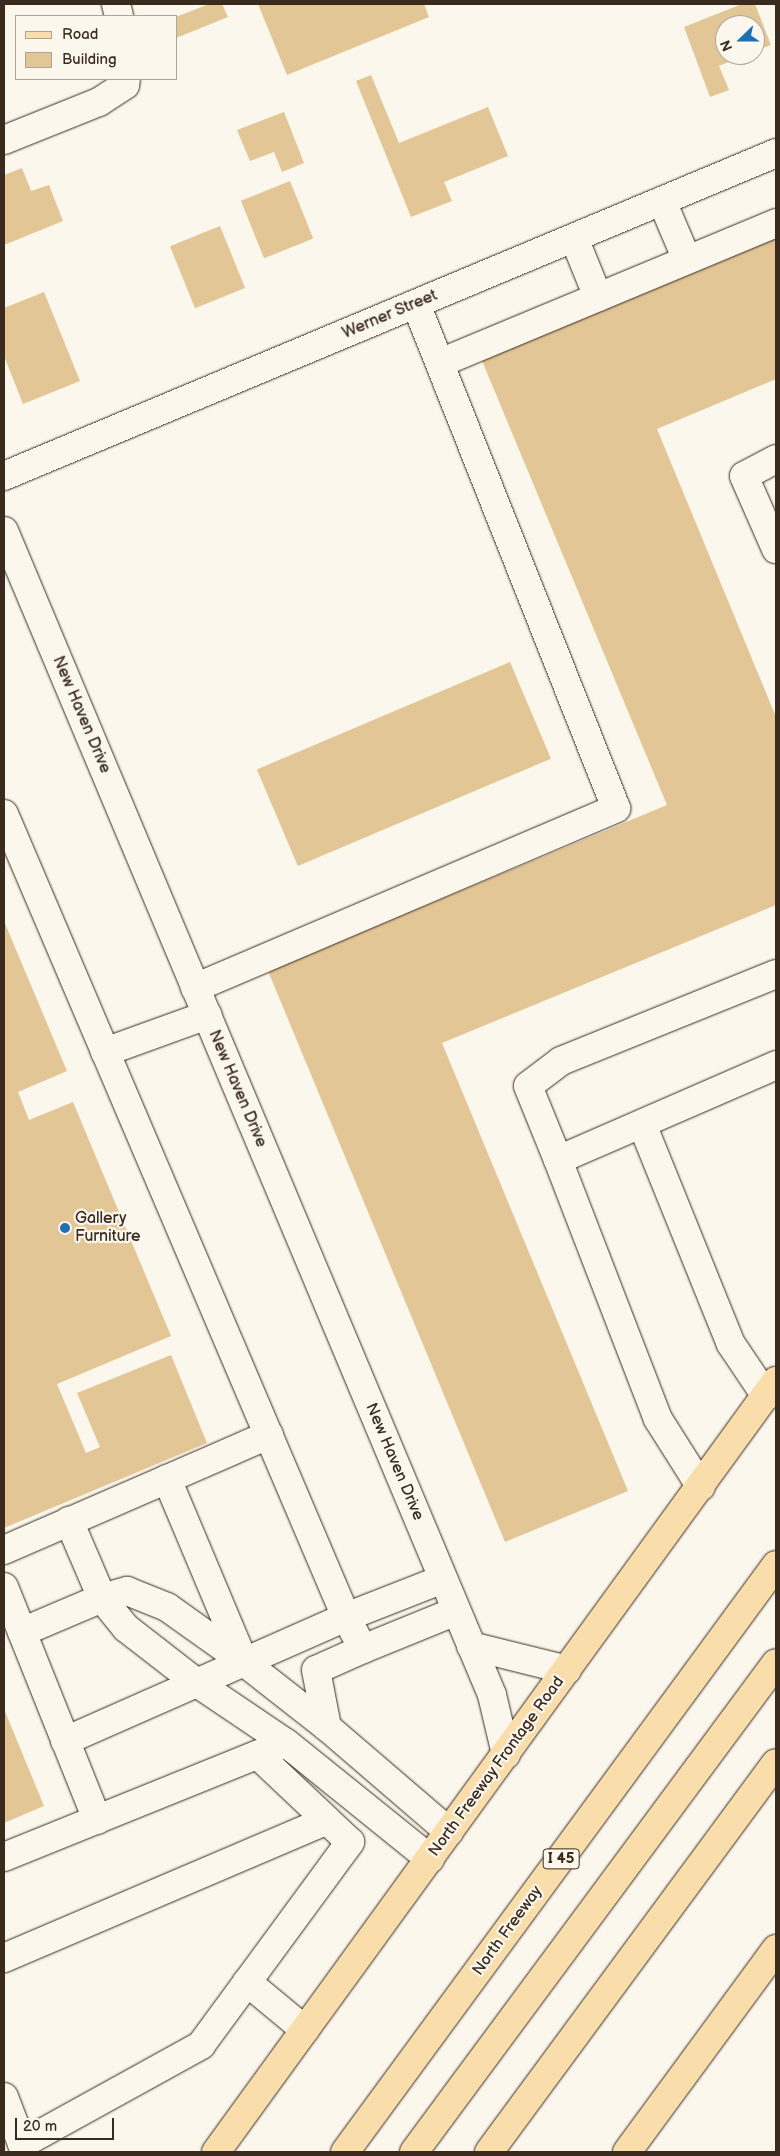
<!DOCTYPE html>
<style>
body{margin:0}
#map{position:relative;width:780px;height:2156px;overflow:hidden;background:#fbf7ec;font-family:"Balsamiq Sans",sans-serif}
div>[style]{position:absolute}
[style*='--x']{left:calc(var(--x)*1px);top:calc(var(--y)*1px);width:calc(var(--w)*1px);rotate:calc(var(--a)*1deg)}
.building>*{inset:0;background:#e2c696;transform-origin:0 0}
.roads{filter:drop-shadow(0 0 1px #3b2a1e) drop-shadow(0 0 1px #3b2a1e)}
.minor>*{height:28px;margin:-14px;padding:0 14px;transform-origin:14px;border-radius:14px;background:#fbf7ec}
.major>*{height:28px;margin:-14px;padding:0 14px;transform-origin:14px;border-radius:14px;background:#f9ddab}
.highway>*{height:28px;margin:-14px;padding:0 14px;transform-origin:14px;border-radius:14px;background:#f9ddab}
.dots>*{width:14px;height:14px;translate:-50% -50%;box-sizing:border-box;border:2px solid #fbf7ec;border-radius:50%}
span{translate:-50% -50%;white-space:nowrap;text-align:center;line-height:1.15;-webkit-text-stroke:4.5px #fbf7ec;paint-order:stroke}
.shield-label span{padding:1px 4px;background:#fbf7ec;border:1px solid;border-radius:4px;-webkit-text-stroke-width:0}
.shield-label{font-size:15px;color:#3b2a1e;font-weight:700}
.street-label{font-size:16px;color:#3b2a1e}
.poi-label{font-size:16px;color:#3b2a1e}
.left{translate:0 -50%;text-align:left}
.frame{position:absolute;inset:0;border:5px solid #3b2a1e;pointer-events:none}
.legend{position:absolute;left:15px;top:15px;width:162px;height:65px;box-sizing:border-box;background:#fbf7ec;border:1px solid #aea59a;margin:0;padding:6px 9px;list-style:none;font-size:15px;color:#3b2a1e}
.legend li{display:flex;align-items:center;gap:10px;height:25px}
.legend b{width:25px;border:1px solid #aea59a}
.north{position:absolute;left:715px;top:15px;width:50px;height:50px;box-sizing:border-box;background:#fbf7ec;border:1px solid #aea59a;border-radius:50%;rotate:248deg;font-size:14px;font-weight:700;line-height:20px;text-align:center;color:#3b2a1e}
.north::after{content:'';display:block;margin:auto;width:18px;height:22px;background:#1f6fb2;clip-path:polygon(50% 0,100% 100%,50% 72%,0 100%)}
.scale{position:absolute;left:15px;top:2118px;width:99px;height:22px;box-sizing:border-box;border:2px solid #3b2a1e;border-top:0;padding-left:6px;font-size:15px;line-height:18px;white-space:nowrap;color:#3b2a1e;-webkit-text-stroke:4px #fbf7ec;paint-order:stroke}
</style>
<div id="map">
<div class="building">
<i style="clip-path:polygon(209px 4px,222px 4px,228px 17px,176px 38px,176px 17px)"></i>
<i style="clip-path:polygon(258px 4px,424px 4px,429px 17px,287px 75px)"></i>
<i style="clip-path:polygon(742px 4px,755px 4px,771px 45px,755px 51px,755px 25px,725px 25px,725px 55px,745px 55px,719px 66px,729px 90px,710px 97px,684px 27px)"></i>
<i style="clip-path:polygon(371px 75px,399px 143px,488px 107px,508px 156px,444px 182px,452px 201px,411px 217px,356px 81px)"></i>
<i style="clip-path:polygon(284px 112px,304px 163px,282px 172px,274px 152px,250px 161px,237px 130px)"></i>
<i style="clip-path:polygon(22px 168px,31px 191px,49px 185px,63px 221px,4px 245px,4px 175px)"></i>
<i style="left:290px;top:181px;width:62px;height:53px;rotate:68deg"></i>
<i style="left:220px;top:226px;width:67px;height:54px;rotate:68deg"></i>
<i style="clip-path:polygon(776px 233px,776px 379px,657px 429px,776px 717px,776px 905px,442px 1043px,628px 1491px,505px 1542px,268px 971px,667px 805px,480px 356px)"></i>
<i style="clip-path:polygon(44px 292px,80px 381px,23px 404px,4px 356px,4px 308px)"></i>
<i style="left:510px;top:662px;width:105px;height:275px;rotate:67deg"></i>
<i style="clip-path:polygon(4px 921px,67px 1071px,18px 1092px,29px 1120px,73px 1102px,171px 1336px,57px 1384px,86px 1453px,100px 1447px,77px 1393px,171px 1355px,207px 1443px,4px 1528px)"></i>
<i style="clip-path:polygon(4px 1709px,44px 1806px,4px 1823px)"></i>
</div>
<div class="roads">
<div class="minor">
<i style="--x:116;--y:4;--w:12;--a:76"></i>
<i style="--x:4;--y:140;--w:102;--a:-21.8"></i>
<i style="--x:99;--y:102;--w:31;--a:-33"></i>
<i style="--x:125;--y:85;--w:6;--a:-81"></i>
<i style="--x:662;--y:201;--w:64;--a:67"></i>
<i style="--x:574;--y:238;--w:64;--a:67.9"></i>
<i style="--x:440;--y:363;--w:364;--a:-22.6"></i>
<i style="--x:776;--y:459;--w:36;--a:152"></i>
<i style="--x:744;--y:476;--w:80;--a:66.3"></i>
<i style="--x:4;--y:476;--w:837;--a:-22.7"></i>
<i style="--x:4;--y:531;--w:1262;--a:67.25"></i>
<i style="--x:492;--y:1695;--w:61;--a:76.7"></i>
<i style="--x:4;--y:814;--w:873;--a:66.93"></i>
<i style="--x:346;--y:1617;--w:36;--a:62"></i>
<i style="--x:363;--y:1649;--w:51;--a:155.9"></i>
<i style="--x:316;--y:1670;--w:58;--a:79.1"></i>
<i style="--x:776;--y:974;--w:232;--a:158"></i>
<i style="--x:561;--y:1061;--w:41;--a:142.9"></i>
<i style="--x:528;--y:1086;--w:80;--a:67.9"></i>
<i style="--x:558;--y:1160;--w:238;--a:-23.5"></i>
<i style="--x:195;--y:988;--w:458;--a:-23.1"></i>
<i style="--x:616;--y:808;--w:542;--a:-111.64"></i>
<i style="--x:105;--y:1052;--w:109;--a:-19.9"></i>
<i style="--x:642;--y:1124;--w:237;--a:68"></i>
<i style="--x:731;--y:1344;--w:63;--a:56.1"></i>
<i style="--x:558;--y:1160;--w:278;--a:68.9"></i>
<i style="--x:658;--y:1419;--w:80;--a:57.7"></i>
<i style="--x:167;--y:1479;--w:199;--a:67.2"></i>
<i style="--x:4;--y:1550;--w:289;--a:-23.5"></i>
<i style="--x:4;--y:1587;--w:251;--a:68.2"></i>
<i style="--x:22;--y:1632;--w:87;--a:-23"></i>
<i style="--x:102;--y:1598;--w:84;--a:-113.2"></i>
<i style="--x:471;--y:1646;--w:99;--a:14"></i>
<i style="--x:363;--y:1649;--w:100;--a:-22.2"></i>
<i style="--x:65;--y:1741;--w:307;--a:-23.8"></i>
<i style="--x:346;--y:1617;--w:104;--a:-21.4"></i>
<i style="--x:4;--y:1857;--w:293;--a:-22"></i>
<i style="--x:430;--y:1859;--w:185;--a:-141.1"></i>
<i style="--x:286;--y:1743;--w:107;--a:-146"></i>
<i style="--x:197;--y:1683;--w:90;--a:-142.2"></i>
<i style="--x:126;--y:1628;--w:38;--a:-129"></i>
<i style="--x:102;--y:1598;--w:26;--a:-16"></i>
<i style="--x:127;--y:1591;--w:43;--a:21.8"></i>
<i style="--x:167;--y:1607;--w:95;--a:35.5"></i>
<i style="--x:244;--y:1662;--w:105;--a:38.1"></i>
<i style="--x:327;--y:1727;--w:161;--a:40.7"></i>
<i style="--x:4;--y:1958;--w:351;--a:-23.1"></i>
<i style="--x:247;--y:1982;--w:75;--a:39.6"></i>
<i style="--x:4;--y:2097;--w:50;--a:69"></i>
<i style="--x:22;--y:2144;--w:205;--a:-28.9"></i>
<i style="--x:201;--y:2045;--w:252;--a:-53.7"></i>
<i style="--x:350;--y:1842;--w:127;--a:-136.6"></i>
</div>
<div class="major">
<i style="--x:216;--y:2152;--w:953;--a:-54.01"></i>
<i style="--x:627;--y:2152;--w:252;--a:-53.7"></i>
</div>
<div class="highway">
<i style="--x:345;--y:2152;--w:728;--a:-53.71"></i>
<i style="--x:414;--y:2152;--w:608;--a:-53.49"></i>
<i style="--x:489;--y:2152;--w:483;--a:-53.6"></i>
</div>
</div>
<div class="dots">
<i style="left:65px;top:1228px;background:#1f6fb2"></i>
</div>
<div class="shield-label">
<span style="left:561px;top:1859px">I 45</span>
</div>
<div class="street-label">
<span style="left:390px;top:315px;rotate:-23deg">Werner Street</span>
<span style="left:81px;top:715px;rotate:67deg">New Haven Drive</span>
<span style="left:237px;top:1089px;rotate:67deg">New Haven Drive</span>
<span style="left:394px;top:1462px;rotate:67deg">New Haven Drive</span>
<span style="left:497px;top:1767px;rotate:-54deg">North Freeway Frontage Road</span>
<span style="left:508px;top:1931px;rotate:-54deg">North Freeway</span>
</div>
<div class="poi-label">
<span class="left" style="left:75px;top:1228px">Gallery<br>Furniture</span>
</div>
<div class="frame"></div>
<ul class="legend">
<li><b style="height:6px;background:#f9ddab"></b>Road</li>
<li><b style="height:14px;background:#e2c696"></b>Building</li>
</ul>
<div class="north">N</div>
<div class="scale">20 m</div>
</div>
